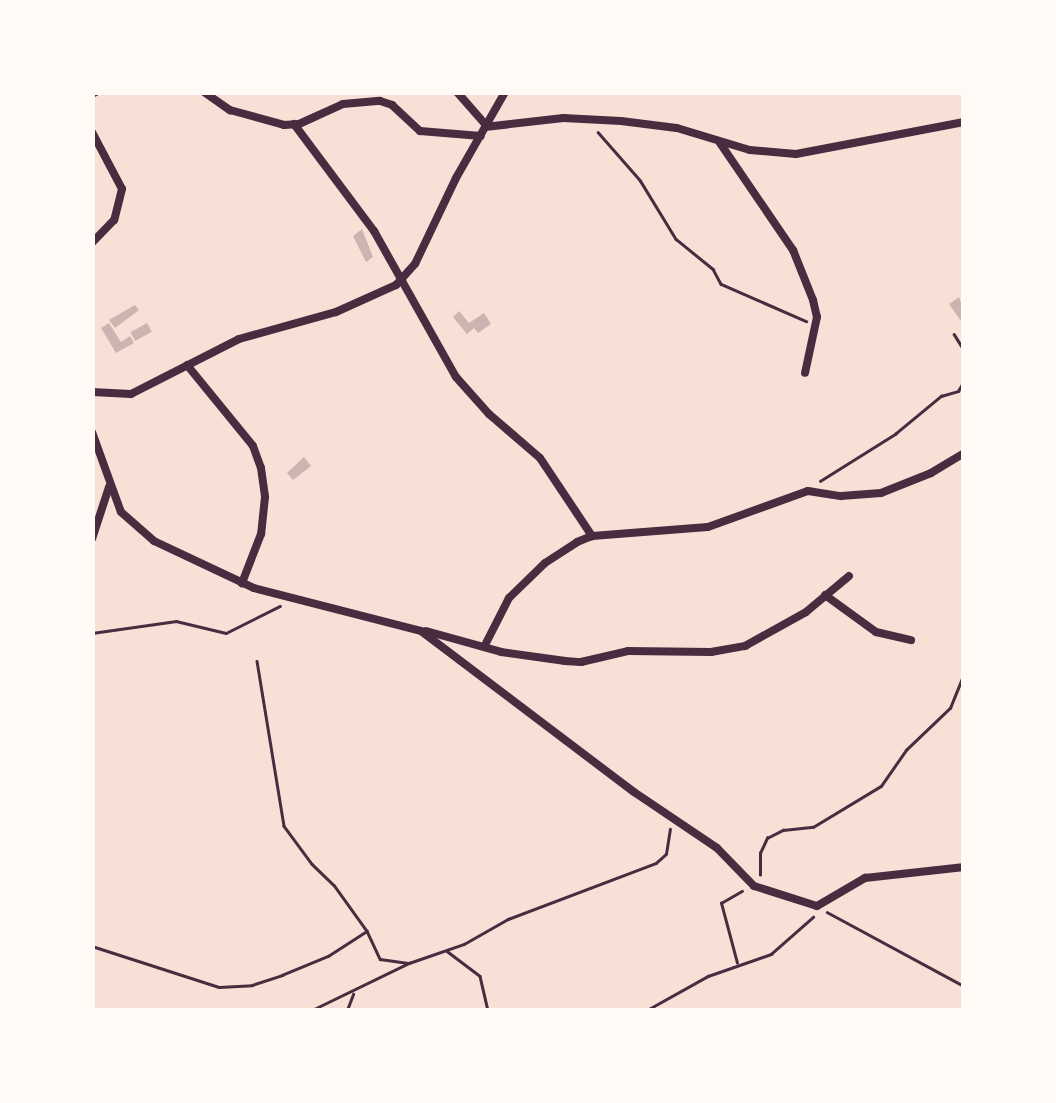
<!DOCTYPE html>
<style>
body{margin:0}
#map{position:relative;width:1056px;height:1103px;overflow:hidden;background:#f7e1d7;font-family:Figtree,sans-serif}
div>[style]{position:absolute}
[style*='--x']{left:calc(var(--x)*1px);top:calc(var(--y)*1px);width:calc(var(--w)*1px);rotate:calc(var(--a)*1deg)}
.building>*{inset:0;background:#ccb4b1;transform-origin:0 0}
.path>*{height:2.5px;margin:-1.25px;padding:0 1.25px;transform-origin:1.25px;border-radius:1.25px;background:#4a2c40}
.minor>*{height:8px;margin:-4px;padding:0 4px;transform-origin:4px;border-radius:4px;background:#4a2c40}
span{translate:-50% -50%;white-space:nowrap;text-align:center;line-height:1.15;-webkit-text-stroke:10px #fffaf5;paint-order:stroke}
.frame{position:absolute;inset:0;border:95px solid #fffaf5;pointer-events:none}
</style>
<div id="map">
<div class="building">
<i style="clip-path:polygon(362px 229px,373px 257px,366px 262px,353px 236px)"></i>
<i style="clip-path:polygon(959px 297px,964px 312px,961px 321px,949px 304px)"></i>
<i style="clip-path:polygon(135px 305px,139px 310px,115px 328px,109px 320px)"></i>
<i style="clip-path:polygon(459px 311px,469px 323px,484px 313px,491px 324px,478px 333px,474px 328px,467px 334px,453px 317px)"></i>
<i style="clip-path:polygon(109px 323px,121px 342px,130px 336px,134px 343px,116px 353px,101px 328px)"></i>
<i style="left:147px;top:323px;width:10px;height:19px;rotate:61deg"></i>
<i style="clip-path:polygon(304px 457px,311px 466px,293px 480px,287px 473px)"></i>
</div>
<div class="path">
<i style="--x:598;--y:132;--w:64;--a:48.8"></i>
<i style="--x:640;--y:180;--w:69;--a:58.6"></i>
<i style="--x:676;--y:239;--w:48;--a:39"></i>
<i style="--x:713;--y:269;--w:17;--a:62"></i>
<i style="--x:721;--y:284;--w:93;--a:23.5"></i>
<i style="--x:954;--y:334;--w:19;--a:58"></i>
<i style="--x:820;--y:481;--w:89;--a:-32.1"></i>
<i style="--x:895;--y:434;--w:60;--a:-39.6"></i>
<i style="--x:941;--y:396;--w:18;--a:-16"></i>
<i style="--x:958;--y:391;--w:12;--a:-59"></i>
<i style="--x:92;--y:633;--w:85;--a:-8.1"></i>
<i style="--x:176;--y:621;--w:51;--a:13.5"></i>
<i style="--x:226;--y:633;--w:60;--a:-26.6"></i>
<i style="--x:257;--y:661;--w:167;--a:80.7"></i>
<i style="--x:284;--y:826;--w:47;--a:53.6"></i>
<i style="--x:312;--y:864;--w:30;--a:44"></i>
<i style="--x:334;--y:885;--w:57;--a:54.3"></i>
<i style="--x:367;--y:931;--w:31;--a:65"></i>
<i style="--x:380;--y:959;--w:28;--a:8"></i>
<i style="--x:760;--y:875;--w:22;--a:-90"></i>
<i style="--x:760;--y:853;--w:17;--a:-65"></i>
<i style="--x:767;--y:838;--w:18;--a:-27"></i>
<i style="--x:783;--y:830;--w:30;--a:-6"></i>
<i style="--x:813;--y:827;--w:79;--a:-31.1"></i>
<i style="--x:881;--y:786;--w:44;--a:-55.2"></i>
<i style="--x:906;--y:750;--w:61;--a:-43.7"></i>
<i style="--x:950;--y:708;--w:37;--a:-68"></i>
<i style="--x:827;--y:912;--w:156;--a:28.4"></i>
<i style="--x:92;--y:946;--w:133;--a:17.9"></i>
<i style="--x:219;--y:987;--w:33;--a:-3"></i>
<i style="--x:252;--y:985;--w:32;--a:-18"></i>
<i style="--x:282;--y:975;--w:50;--a:-22.4"></i>
<i style="--x:328;--y:956;--w:46;--a:-32.7"></i>
<i style="--x:447;--y:951;--w:41;--a:37.1"></i>
<i style="--x:480;--y:976;--w:35;--a:77"></i>
<i style="--x:737;--y:963;--w:62;--a:-104.9"></i>
<i style="--x:721;--y:903;--w:24;--a:-30"></i>
<i style="--x:312;--y:1010;--w:108;--a:-25.9"></i>
<i style="--x:409;--y:963;--w:58;--a:-19.1"></i>
<i style="--x:464;--y:944;--w:51;--a:-29.6"></i>
<i style="--x:508;--y:919;--w:158;--a:-20.7"></i>
<i style="--x:656;--y:863;--w:13;--a:-42"></i>
<i style="--x:666;--y:854;--w:25;--a:-81"></i>
<i style="--x:347;--y:1010;--w:17;--a:-69"></i>
<i style="--x:647;--y:1010;--w:70;--a:-29.1"></i>
<i style="--x:708;--y:976;--w:67;--a:-19.2"></i>
<i style="--x:771;--y:954;--w:56;--a:-41.4"></i>
</div>
<div class="minor">
<i style="--x:204;--y:92;--w:32;--a:35"></i>
<i style="--x:230;--y:110;--w:56;--a:15.5"></i>
<i style="--x:284;--y:125;--w:15;--a:-4"></i>
<i style="--x:299;--y:124;--w:48;--a:-24.4"></i>
<i style="--x:343;--y:104;--w:37;--a:-5"></i>
<i style="--x:380;--y:101;--w:13;--a:18"></i>
<i style="--x:392;--y:105;--w:38;--a:43"></i>
<i style="--x:420;--y:131;--w:61;--a:4.7"></i>
<i style="--x:457;--y:92;--w:44;--a:48.7"></i>
<i style="--x:92;--y:94;--w:4;--a:-27"></i>
<i style="--x:294;--y:124;--w:134;--a:53.2"></i>
<i style="--x:374;--y:231;--w:167;--a:60.7"></i>
<i style="--x:456;--y:377;--w:50;--a:48.3"></i>
<i style="--x:489;--y:414;--w:67;--a:40.8"></i>
<i style="--x:540;--y:458;--w:94;--a:56.3"></i>
<i style="--x:485;--y:127;--w:79;--a:-6.6"></i>
<i style="--x:563;--y:118;--w:58;--a:3"></i>
<i style="--x:621;--y:121;--w:56;--a:7.1"></i>
<i style="--x:677;--y:128;--w:76;--a:16.8"></i>
<i style="--x:750;--y:150;--w:46;--a:5"></i>
<i style="--x:796;--y:154;--w:171;--a:-10.8"></i>
<i style="--x:92;--y:132;--w:64;--a:62.2"></i>
<i style="--x:122;--y:189;--w:32;--a:104"></i>
<i style="--x:114;--y:220;--w:32;--a:134"></i>
<i style="--x:720;--y:143;--w:130;--a:55.7"></i>
<i style="--x:793;--y:250;--w:54;--a:68.2"></i>
<i style="--x:813;--y:300;--w:17;--a:77"></i>
<i style="--x:817;--y:317;--w:57;--a:102.1"></i>
<i style="--x:187;--y:365;--w:104;--a:50.8"></i>
<i style="--x:253;--y:446;--w:23;--a:70"></i>
<i style="--x:261;--y:468;--w:29;--a:82"></i>
<i style="--x:265;--y:497;--w:37;--a:96"></i>
<i style="--x:261;--y:534;--w:53;--a:111.2"></i>
<i style="--x:92;--y:392;--w:39;--a:3"></i>
<i style="--x:131;--y:394;--w:121;--a:-27"></i>
<i style="--x:239;--y:339;--w:101;--a:-15.6"></i>
<i style="--x:336;--y:312;--w:66;--a:-24.2"></i>
<i style="--x:396;--y:285;--w:28;--a:-48"></i>
<i style="--x:415;--y:264;--w:95;--a:-64.5"></i>
<i style="--x:456;--y:178;--w:99;--a:-60.3"></i>
<i style="--x:92;--y:432;--w:85;--a:70.1"></i>
<i style="--x:121;--y:512;--w:44;--a:41.3"></i>
<i style="--x:154;--y:541;--w:110;--a:25.2"></i>
<i style="--x:254;--y:588;--w:172;--a:14.4"></i>
<i style="--x:421;--y:631;--w:267;--a:37.1"></i>
<i style="--x:634;--y:792;--w:100;--a:34"></i>
<i style="--x:717;--y:848;--w:53;--a:45.8"></i>
<i style="--x:754;--y:886;--w:66;--a:17.6"></i>
<i style="--x:817;--y:906;--w:56;--a:-30.3"></i>
<i style="--x:865;--y:878;--w:100;--a:-6.3"></i>
<i style="--x:92;--y:539;--w:55;--a:-71.9"></i>
<i style="--x:825;--y:595;--w:63;--a:36"></i>
<i style="--x:876;--y:632;--w:36;--a:13"></i>
<i style="--x:426;--y:631;--w:78;--a:15.6"></i>
<i style="--x:501;--y:652;--w:65;--a:8"></i>
<i style="--x:565;--y:661;--w:16;--a:4"></i>
<i style="--x:581;--y:662;--w:48;--a:-13.2"></i>
<i style="--x:628;--y:651;--w:83;--a:0.7"></i>
<i style="--x:711;--y:652;--w:35;--a:-10"></i>
<i style="--x:745;--y:646;--w:70;--a:-29.1"></i>
<i style="--x:806;--y:612;--w:56;--a:-39.9"></i>
<i style="--x:484;--y:647;--w:55;--a:-63"></i>
<i style="--x:509;--y:598;--w:50;--a:-44.2"></i>
<i style="--x:545;--y:563;--w:38;--a:-33"></i>
<i style="--x:577;--y:542;--w:16;--a:-22"></i>
<i style="--x:592;--y:536;--w:116;--a:-4.4"></i>
<i style="--x:708;--y:527;--w:106;--a:-19.8"></i>
<i style="--x:808;--y:491;--w:33;--a:9"></i>
<i style="--x:841;--y:496;--w:40;--a:-4.3"></i>
<i style="--x:881;--y:493;--w:54;--a:-21.8"></i>
<i style="--x:931;--y:473;--w:39;--a:-31"></i>
</div>
<div class="frame"></div>
</div>
